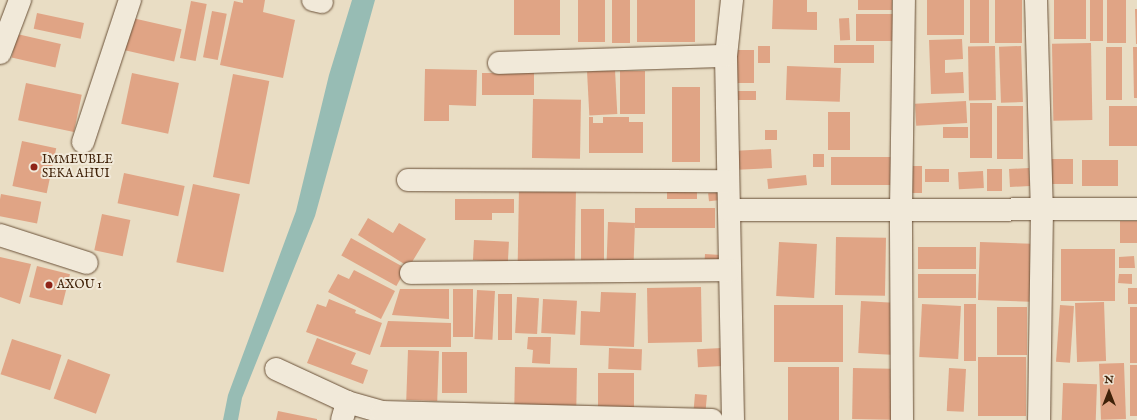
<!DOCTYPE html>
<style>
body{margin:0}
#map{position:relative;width:1137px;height:420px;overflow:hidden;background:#e9ddc4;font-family:"IM FELL English",serif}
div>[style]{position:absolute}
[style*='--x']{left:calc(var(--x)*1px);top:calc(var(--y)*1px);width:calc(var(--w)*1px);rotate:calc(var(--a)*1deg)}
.water>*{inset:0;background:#97bcb4}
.building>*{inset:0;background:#e0a485;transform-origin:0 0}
.roads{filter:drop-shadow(0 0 1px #6a5138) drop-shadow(0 0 1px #6a5138)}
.minor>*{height:22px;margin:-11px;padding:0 11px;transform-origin:11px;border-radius:11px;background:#f1e9d9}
.dots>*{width:11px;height:11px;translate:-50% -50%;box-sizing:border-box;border:2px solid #f1e9d9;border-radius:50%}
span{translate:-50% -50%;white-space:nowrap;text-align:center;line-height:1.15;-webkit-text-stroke:4px #f1e9d9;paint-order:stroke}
.poi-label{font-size:12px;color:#402209}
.left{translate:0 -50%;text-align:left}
.north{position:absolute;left:1089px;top:372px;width:40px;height:40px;-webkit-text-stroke:3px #f1e9d9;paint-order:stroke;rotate:0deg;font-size:11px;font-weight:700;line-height:16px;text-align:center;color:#402209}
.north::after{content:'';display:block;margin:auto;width:14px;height:18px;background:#402209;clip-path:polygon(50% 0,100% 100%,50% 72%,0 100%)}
</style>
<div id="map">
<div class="water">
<i style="clip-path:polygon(352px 0,375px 0,315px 216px,242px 398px,238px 420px,223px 420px,228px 395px,296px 211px,329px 75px)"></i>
</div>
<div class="building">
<i style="clip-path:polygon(243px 0,265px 0,263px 12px,295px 20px,283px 78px,220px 65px,234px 1px,243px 3px)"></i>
<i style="left:514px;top:0;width:46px;height:35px"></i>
<i style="left:578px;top:0;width:27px;height:42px"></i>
<i style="left:612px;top:0;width:18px;height:43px"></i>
<i style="left:637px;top:0;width:58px;height:42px"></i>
<i style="clip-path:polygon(773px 0,807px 0,807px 12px,817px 12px,817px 30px,772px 29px)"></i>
<i style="left:858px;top:0;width:34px;height:10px"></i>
<i style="left:927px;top:0;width:37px;height:35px"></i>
<i style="left:970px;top:0;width:19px;height:43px"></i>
<i style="left:995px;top:0;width:27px;height:43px"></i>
<i style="left:1054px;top:0;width:32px;height:39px"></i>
<i style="left:1090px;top:0;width:13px;height:41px"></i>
<i style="left:1107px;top:0;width:19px;height:43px"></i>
<i style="left:191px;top:1px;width:16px;height:58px;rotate:11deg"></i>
<i style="clip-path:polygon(1135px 9px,1137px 9px,1137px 44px,1136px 44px)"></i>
<i style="left:212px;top:11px;width:15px;height:47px;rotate:11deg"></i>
<i style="left:37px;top:13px;width:48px;height:16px;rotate:12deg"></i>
<i style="left:856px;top:14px;width:38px;height:27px"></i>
<i style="left:128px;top:17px;width:55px;height:33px;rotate:13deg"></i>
<i style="left:849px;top:18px;width:22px;height:10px;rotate:87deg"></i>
<i style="left:17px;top:34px;width:45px;height:24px;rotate:13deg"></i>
<i style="clip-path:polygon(962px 39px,963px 59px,945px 60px,945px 73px,963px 72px,964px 93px,931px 94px,929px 40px)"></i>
<i style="left:1091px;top:43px;width:77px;height:39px;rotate:89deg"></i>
<i style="left:874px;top:45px;width:18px;height:40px;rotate:90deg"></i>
<i style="left:770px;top:46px;width:17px;height:12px;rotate:90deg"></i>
<i style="left:995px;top:46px;width:54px;height:27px;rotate:89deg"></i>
<i style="left:1021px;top:46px;width:56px;height:22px;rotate:88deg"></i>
<i style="left:1106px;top:47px;width:16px;height:53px"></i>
<i style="clip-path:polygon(1133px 47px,1137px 47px,1137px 98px,1134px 98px)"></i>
<i style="left:736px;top:50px;width:18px;height:33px"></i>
<i style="left:787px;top:66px;width:54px;height:34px;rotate:2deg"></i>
<i style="clip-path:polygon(425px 69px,477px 70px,476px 106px,449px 105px,449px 121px,424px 121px)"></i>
<i style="left:615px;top:70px;width:44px;height:28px;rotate:87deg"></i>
<i style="left:620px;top:71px;width:25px;height:43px"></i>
<i style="left:132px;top:73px;width:48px;height:52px;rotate:12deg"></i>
<i style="left:482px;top:73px;width:52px;height:22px"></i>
<i style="left:233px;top:74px;width:37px;height:105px;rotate:11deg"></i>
<i style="left:26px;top:83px;width:57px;height:38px;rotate:12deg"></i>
<i style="left:672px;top:87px;width:28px;height:75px"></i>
<i style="left:738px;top:91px;width:18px;height:9px"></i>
<i style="left:533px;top:99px;width:48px;height:59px;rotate:1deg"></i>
<i style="left:966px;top:101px;width:22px;height:51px;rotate:87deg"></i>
<i style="left:970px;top:103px;width:22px;height:55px"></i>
<i style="left:997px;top:106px;width:26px;height:53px"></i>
<i style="left:1137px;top:106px;width:40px;height:28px;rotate:90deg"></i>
<i style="left:828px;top:112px;width:22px;height:38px"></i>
<i style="clip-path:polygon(589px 117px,593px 117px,593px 123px,603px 123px,603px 117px,629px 117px,629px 122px,643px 122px,643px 153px,589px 153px)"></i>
<i style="left:968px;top:127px;width:11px;height:25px;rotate:90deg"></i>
<i style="left:765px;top:130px;width:12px;height:10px"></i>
<i style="left:22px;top:141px;width:35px;height:46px;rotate:12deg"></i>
<i style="left:771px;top:149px;width:19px;height:34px;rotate:87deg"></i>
<i style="left:813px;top:154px;width:11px;height:13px"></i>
<i style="left:892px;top:157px;width:28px;height:61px;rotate:90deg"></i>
<i style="left:1046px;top:159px;width:27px;height:25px"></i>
<i style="left:1118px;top:160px;width:26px;height:36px;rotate:90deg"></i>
<i style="left:910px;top:166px;width:12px;height:27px"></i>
<i style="left:1029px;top:168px;width:18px;height:20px;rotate:87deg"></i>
<i style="left:925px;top:169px;width:24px;height:13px"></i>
<i style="left:987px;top:169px;width:15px;height:22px"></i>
<i style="left:983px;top:171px;width:17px;height:25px;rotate:87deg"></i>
<i style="left:124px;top:173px;width:62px;height:31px;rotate:12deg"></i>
<i style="left:806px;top:175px;width:10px;height:39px;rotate:84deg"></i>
<i style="left:193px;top:184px;width:48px;height:80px;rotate:12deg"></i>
<i style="left:519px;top:188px;width:57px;height:76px;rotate:1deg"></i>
<i style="left:667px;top:189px;width:30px;height:10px"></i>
<i style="left:719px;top:192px;width:8px;height:11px;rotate:83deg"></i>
<i style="left:1px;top:194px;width:41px;height:22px;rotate:11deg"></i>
<i style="clip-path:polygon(455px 199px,514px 199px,514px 213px,492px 213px,492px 220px,455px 220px)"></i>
<i style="left:715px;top:208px;width:20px;height:80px;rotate:90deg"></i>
<i style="left:581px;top:209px;width:23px;height:52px"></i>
<i style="left:102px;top:214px;width:29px;height:37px;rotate:12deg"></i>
<i style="clip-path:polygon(368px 218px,393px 233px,399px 223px,426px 239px,409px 267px,358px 235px)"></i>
<i style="left:1120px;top:221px;width:17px;height:22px"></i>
<i style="left:608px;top:222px;width:27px;height:39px;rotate:2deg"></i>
<i style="left:836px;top:237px;width:50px;height:58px;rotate:1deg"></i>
<i style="left:351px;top:238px;width:63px;height:20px;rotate:29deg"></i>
<i style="left:474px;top:240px;width:35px;height:20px;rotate:3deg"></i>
<i style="left:779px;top:242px;width:38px;height:54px;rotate:3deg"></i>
<i style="left:980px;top:242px;width:52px;height:58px;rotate:2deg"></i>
<i style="left:918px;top:247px;width:58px;height:22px"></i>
<i style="left:1061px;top:249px;width:54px;height:52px"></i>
<i style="left:705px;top:254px;width:16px;height:12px;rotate:4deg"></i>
<i style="clip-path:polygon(1134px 256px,1135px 268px,1119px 268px,1119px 257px)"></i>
<i style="clip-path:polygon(0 257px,31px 264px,20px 304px,0 297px)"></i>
<i style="left:37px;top:266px;width:34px;height:32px;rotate:14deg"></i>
<i style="clip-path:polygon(354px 270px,395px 291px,381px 319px,328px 292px,338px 274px,349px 279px)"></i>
<i style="left:918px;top:274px;width:58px;height:24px"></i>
<i style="clip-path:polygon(1119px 274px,1132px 274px,1132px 284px,1118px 283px)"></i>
<i style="left:701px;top:287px;width:55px;height:54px;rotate:89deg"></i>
<i style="left:1128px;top:288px;width:9px;height:16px"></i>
<i style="clip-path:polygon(400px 289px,449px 289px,449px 319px,392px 315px)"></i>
<i style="left:453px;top:289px;width:20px;height:48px"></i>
<i style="left:477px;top:290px;width:18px;height:49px;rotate:3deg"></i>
<i style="clip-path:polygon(601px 292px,636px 293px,634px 347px,580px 345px,581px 311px,600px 312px)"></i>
<i style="left:498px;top:294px;width:14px;height:46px"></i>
<i style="left:517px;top:297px;width:22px;height:36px;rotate:3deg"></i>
<i style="clip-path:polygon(329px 299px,356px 310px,355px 313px,382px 323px,370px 355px,306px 332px,317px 304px,326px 307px)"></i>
<i style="left:543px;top:299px;width:34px;height:34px;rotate:3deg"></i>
<i style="left:861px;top:301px;width:33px;height:52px;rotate:3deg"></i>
<i style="left:1104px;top:302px;width:59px;height:29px;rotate:88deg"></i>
<i style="left:922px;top:304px;width:39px;height:53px;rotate:3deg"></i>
<i style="left:964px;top:304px;width:12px;height:57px"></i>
<i style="left:843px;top:305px;width:57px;height:69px;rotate:90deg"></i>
<i style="left:1060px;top:305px;width:14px;height:57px;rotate:4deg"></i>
<i style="left:997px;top:307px;width:30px;height:48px"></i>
<i style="left:1130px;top:307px;width:7px;height:56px"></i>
<i style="clip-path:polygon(388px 321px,451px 323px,451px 347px,380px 347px)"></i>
<i style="clip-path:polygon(528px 337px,551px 337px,550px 364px,532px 363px,533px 350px,527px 349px)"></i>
<i style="clip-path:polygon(317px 338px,356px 353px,351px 364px,368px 370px,363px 384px,307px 363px)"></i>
<i style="left:12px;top:339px;width:52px;height:37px;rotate:18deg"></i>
<i style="left:609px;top:348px;width:33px;height:21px;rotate:2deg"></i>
<i style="left:722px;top:348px;width:18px;height:25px;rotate:87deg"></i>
<i style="left:408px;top:350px;width:31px;height:50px;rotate:2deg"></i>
<i style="left:442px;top:352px;width:25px;height:41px"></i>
<i style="left:978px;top:357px;width:48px;height:59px"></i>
<i style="left:68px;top:359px;width:45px;height:42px;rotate:20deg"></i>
<i style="left:1124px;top:363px;width:56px;height:25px;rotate:88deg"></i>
<i style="left:1130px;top:365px;width:7px;height:51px"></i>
<i style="left:515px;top:367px;width:62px;height:41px;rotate:1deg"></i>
<i style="left:788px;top:367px;width:51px;height:53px"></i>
<i style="left:853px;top:368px;width:39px;height:51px;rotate:1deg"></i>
<i style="left:949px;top:368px;width:17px;height:43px;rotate:3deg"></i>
<i style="left:598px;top:373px;width:36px;height:36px"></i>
<i style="left:1063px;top:383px;width:34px;height:37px;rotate:2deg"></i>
<i style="left:695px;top:394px;width:12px;height:19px;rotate:5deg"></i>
<i style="clip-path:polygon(278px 411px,317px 419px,317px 420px,276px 420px)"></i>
</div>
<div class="roads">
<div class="minor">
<i style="--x:313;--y:0;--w:9;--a:13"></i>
<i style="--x:732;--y:0;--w:56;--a:96.1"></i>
<i style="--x:726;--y:56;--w:364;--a:88.9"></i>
<i style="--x:1036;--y:0;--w:209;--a:88.4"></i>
<i style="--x:1042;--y:209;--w:211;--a:90.8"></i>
<i style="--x:0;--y:53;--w:57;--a:-69.3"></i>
<i style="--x:499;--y:63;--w:227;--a:-1.8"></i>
<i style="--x:83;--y:142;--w:150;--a:-71.7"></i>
<i style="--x:408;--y:180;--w:320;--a:0.2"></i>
<i style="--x:729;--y:210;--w:408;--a:-0.1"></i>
<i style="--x:0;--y:235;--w:91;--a:17.8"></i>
<i style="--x:411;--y:273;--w:319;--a:-0.5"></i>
<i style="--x:276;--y:369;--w:78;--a:24.9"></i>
<i style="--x:342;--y:420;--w:19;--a:-74"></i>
<i style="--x:347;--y:402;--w:36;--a:16"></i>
<i style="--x:382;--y:412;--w:330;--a:1.4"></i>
<i style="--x:902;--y:420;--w:210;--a:-90.3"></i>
<i style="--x:901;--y:210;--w:210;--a:-89.2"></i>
</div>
</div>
<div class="dots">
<i style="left:34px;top:167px;background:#8f2418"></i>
<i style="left:49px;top:285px;background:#8f2418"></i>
</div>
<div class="poi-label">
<span class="left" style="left:42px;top:167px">IMMEUBLE<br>SEKA AHUI</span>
<span class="left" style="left:57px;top:285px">AXOU 1</span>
</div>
<div class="north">N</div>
</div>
